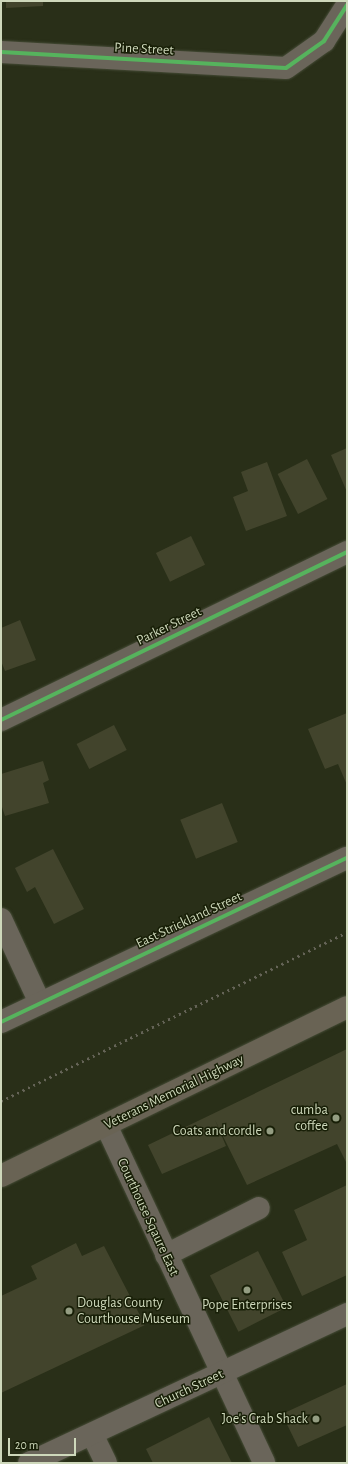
<!DOCTYPE html>
<style>
body{margin:0}
#map{position:relative;width:348px;height:1464px;overflow:hidden;background:#292f18;font-family:"Alegreya Sans",sans-serif}
div>[style]{position:absolute}
[style*='--x']{left:calc(var(--x)*1px);top:calc(var(--y)*1px);width:calc(var(--w)*1px);rotate:calc(var(--a)*1deg)}
.building>*{inset:0;background:#42442c;transform-origin:0 0}
.roads{filter:drop-shadow(0 0 1px #464c37) drop-shadow(0 0 1px #464c37)}
.minor>*{height:22px;margin:-11px;padding:0 11px;transform-origin:11px;border-radius:11px;background:#6a655a}
.major>*{height:22px;margin:-11px;padding:0 11px;transform-origin:11px;border-radius:11px;background:#696354}
.rail>*{height:3px;margin-top:-1.5px;transform-origin:0;background:repeating-linear-gradient(90deg,#656457 0 2px,transparent 0 6px)}
.cycleway>*{height:4px;margin:-2px;padding:0 2px;transform-origin:2px;border-radius:2px;background:#56b35d}
.dots>*{width:11px;height:11px;translate:-50% -50%;box-sizing:border-box;border:2px solid #181f07;border-radius:50%}
span{translate:-50% -50%;white-space:nowrap;text-align:center;line-height:1.15;-webkit-text-stroke:3px #181f07;paint-order:stroke}
.street-label{font-size:14px;color:#ced8bb}
.poi-label{font-size:14px;color:#ced8bb}
.right{translate:-100% -50%;text-align:right}
.left{translate:0 -50%;text-align:left}
.frame{position:absolute;inset:0;border:2px solid #ced8bb;pointer-events:none}
.scale{position:absolute;left:8px;top:1438px;width:68px;height:18px;box-sizing:border-box;border:2px solid #ced8bb;border-top:0;padding-left:5px;font-size:12px;line-height:14px;white-space:nowrap;color:#ced8bb;-webkit-text-stroke:3px #181f07;paint-order:stroke}
</style>
<div id="map">
<div class="building">
<i style="clip-path:polygon(6px 1px,43px 1px,43px 6px,6px 8px)"></i>
<i style="clip-path:polygon(347px 448px,347px 492px,331px 455px)"></i>
<i style="left:307px;top:459px;width:45px;height:33px;rotate:63deg"></i>
<i style="clip-path:polygon(267px 462px,287px 516px,246px 531px,233px 497px,248px 491px,241px 472px)"></i>
<i style="left:191px;top:536px;width:32px;height:39px;rotate:64deg"></i>
<i style="clip-path:polygon(20px 620px,36px 660px,5px 671px,1px 661px,1px 628px)"></i>
<i style="clip-path:polygon(347px 713px,347px 785px,338px 764px,325px 769px,308px 729px)"></i>
<i style="left:114px;top:725px;width:28px;height:42px;rotate:63deg"></i>
<i style="clip-path:polygon(43px 761px,49px 780px,43px 783px,49px 803px,5px 816px,1px 804px,1px 774px)"></i>
<i style="left:222px;top:803px;width:42px;height:45px;rotate:68deg"></i>
<i style="clip-path:polygon(53px 849px,84px 909px,54px 924px,35px 887px,27px 892px,15px 868px)"></i>
<i style="clip-path:polygon(347px 1049px,347px 1164px,337px 1144px,247px 1185px,215px 1120px,226px 1146px,162px 1174px,148px 1145px)"></i>
<i style="clip-path:polygon(347px 1185px,347px 1275px,302px 1296px,282px 1252px,307px 1240px,294px 1210px)"></i>
<i style="clip-path:polygon(76px 1243px,82px 1256px,104px 1246px,145px 1325px,1px 1393px,1px 1296px,37px 1279px,31px 1266px)"></i>
<i style="left:258px;top:1251px;width:63px;height:54px;rotate:63deg"></i>
<i style="clip-path:polygon(347px 1384px,347px 1425px,298px 1447px,282px 1414px)"></i>
<i style="clip-path:polygon(209px 1417px,232px 1463px,153px 1463px,146px 1449px)"></i>
</div>
<div class="roads">
<div class="minor">
<i style="--x:1;--y:52;--w:285;--a:3.2"></i>
<i style="--x:286;--y:68;--w:47;--a:-35.4"></i>
<i style="--x:324;--y:41;--w:43;--a:-57.4"></i>
<i style="--x:1;--y:720;--w:385;--a:-25.9"></i>
<i style="--x:1;--y:919;--w:93;--a:65.1"></i>
<i style="--x:1;--y:1022;--w:383;--a:-25.4"></i>
<i style="--x:106;--y:1125;--w:373;--a:64.9"></i>
<i style="--x:166;--y:1255;--w:104;--a:-26.8"></i>
<i style="--x:92;--y:1434;--w:32;--a:64"></i>
<i style="--x:29;--y:1463;--w:351;--a:-25.1"></i>
</div>
<div class="major">
<i style="--x:1;--y:1176;--w:385;--a:-26"></i>
</div>
</div>
<div class="rail">
<i style="--x:1;--y:1101;--w:385;--a:-26"></i>
</div>
<div class="cycleway">
<i style="--x:1;--y:52;--w:285;--a:3.2"></i>
<i style="--x:286;--y:68;--w:47;--a:-35.4"></i>
<i style="--x:324;--y:41;--w:43;--a:-57.4"></i>
<i style="--x:1;--y:720;--w:385;--a:-25.9"></i>
<i style="--x:1;--y:1022;--w:383;--a:-25.4"></i>
</div>
<div class="dots">
<i style="left:336px;top:1118px;background:#949d82"></i>
<i style="left:270px;top:1131px;background:#949d82"></i>
<i style="left:247px;top:1290px;background:#949d82"></i>
<i style="left:69px;top:1311px;background:#949d82"></i>
<i style="left:316px;top:1419px;background:#949d82"></i>
</div>
<div class="street-label">
<span style="left:144px;top:49px;rotate:3deg">Pine Street</span>
<span style="left:169px;top:626px;rotate:-26deg">Parker Street</span>
<span style="left:189px;top:920px;rotate:-25deg">East Strickland Street</span>
<span style="left:174px;top:1092px;rotate:-26deg">Veterans Memorial Highway</span>
<span style="left:148px;top:1217px;rotate:65deg">Courthouse Sqaure East</span>
<span style="left:189px;top:1389px;rotate:-25deg">Church Street</span>
</div>
<div class="poi-label">
<span class="right" style="left:328px;top:1118px">cumba<br>coffee</span>
<span class="right" style="left:262px;top:1131px">Coats and cordle</span>
<span class="left" style="left:77px;top:1311px">Douglas County<br>Courthouse Museum</span>
<span style="left:247px;top:1305px">Pope Enterprises</span>
<span class="right" style="left:308px;top:1419px">Joe's Crab Shack</span>
</div>
<div class="frame"></div>
<div class="scale">20 m</div>
</div>
